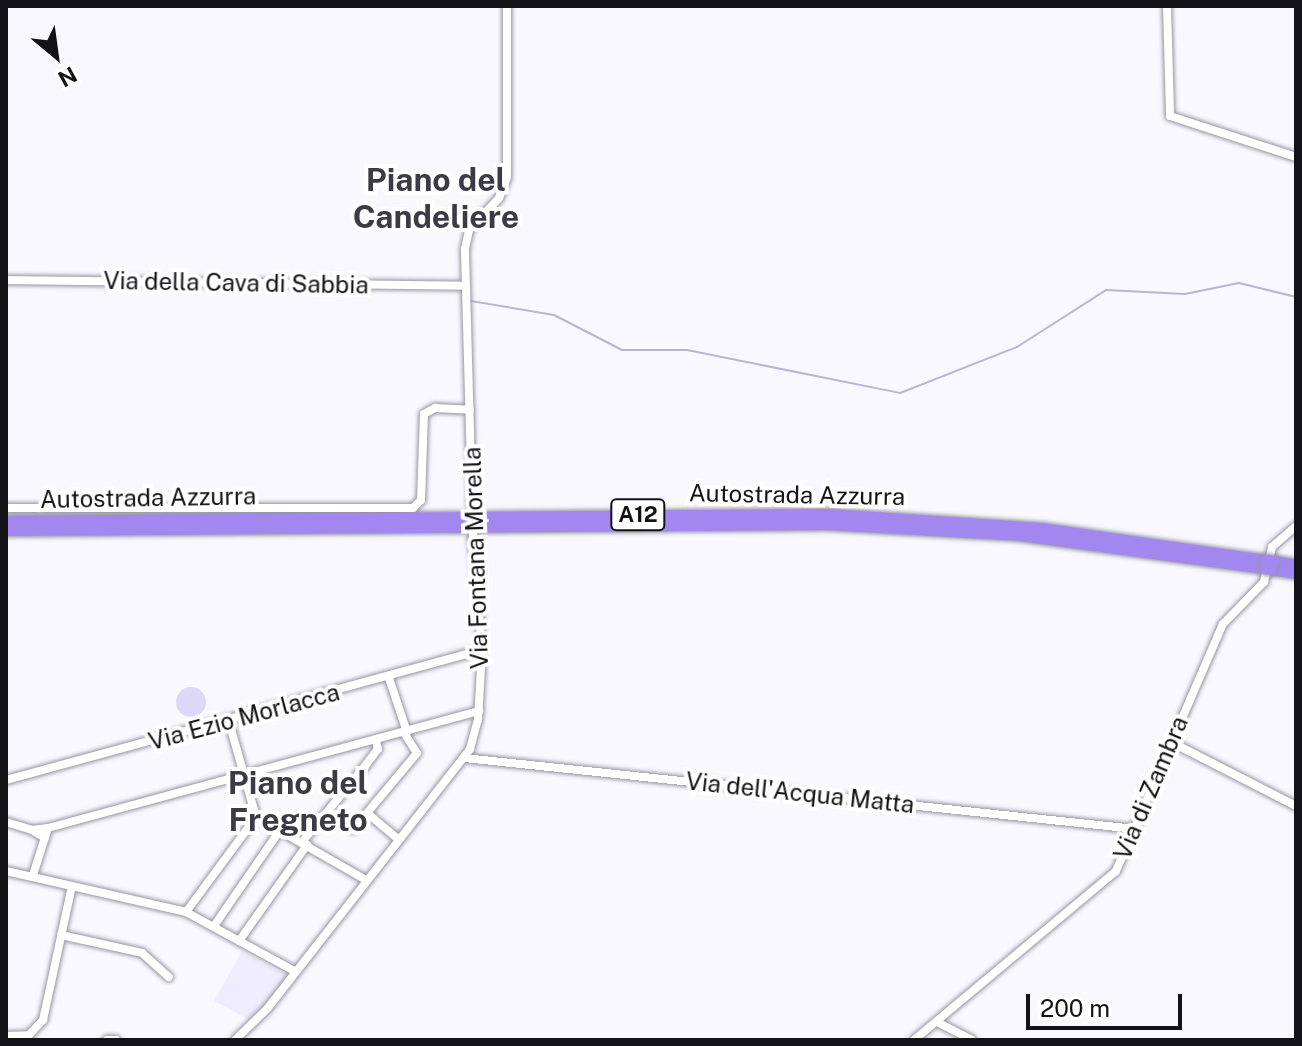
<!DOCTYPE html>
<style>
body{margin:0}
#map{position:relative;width:1302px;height:1046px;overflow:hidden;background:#f9f8ff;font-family:"Public Sans",sans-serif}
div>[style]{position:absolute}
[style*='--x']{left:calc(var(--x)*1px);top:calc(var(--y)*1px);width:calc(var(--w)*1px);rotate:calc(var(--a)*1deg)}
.built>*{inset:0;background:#efecff}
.green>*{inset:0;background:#ddd8f6}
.round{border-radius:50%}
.stream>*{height:2px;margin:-1px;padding:0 1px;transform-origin:1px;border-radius:1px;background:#bbb5d5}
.roads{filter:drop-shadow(0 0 2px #9795a3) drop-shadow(0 0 2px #9795a3)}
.minor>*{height:8px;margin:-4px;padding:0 4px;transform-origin:4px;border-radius:4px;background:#fff}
.highway>*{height:11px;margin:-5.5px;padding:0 5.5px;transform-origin:5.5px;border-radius:5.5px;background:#a287f1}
.bridges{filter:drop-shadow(0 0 2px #9795a3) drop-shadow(0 0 2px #9795a3)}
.minor-bridge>*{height:8px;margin:-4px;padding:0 4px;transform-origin:4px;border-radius:4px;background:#fff}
.highway-bridge>*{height:11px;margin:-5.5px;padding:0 5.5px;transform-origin:5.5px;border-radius:5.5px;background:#a287f1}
span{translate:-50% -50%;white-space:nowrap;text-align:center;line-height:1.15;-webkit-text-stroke:8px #fff;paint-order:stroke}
.shield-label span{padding:2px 6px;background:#fff;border:2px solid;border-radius:6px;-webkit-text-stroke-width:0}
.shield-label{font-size:22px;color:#131217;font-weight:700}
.street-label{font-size:24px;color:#131217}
.district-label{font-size:32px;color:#3c3a47;font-weight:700}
.frame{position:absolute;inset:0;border:8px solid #131217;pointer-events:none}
.north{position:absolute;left:16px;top:16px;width:80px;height:80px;-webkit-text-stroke:6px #fff;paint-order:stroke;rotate:151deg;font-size:22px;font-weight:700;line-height:32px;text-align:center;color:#131217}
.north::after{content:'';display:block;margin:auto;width:28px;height:36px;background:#131217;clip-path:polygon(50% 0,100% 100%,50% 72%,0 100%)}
.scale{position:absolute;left:1026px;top:994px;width:156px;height:36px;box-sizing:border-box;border:4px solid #131217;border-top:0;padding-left:10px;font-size:24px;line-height:28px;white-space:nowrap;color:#131217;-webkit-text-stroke:6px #fff;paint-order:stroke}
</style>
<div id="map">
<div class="built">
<i style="clip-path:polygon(242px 951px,288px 976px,252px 1021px,214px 1001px)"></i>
</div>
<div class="green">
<i class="round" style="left:176px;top:687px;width:30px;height:30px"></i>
</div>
<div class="stream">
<i style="--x:471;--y:301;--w:84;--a:9.6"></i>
<i style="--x:554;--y:315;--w:76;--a:27.2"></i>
<i style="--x:622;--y:350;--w:65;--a:0"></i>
<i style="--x:687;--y:350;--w:217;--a:11.4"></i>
<i style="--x:900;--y:393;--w:126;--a:-21.5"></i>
<i style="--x:1017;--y:347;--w:106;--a:-32.6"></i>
<i style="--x:1106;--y:290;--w:79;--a:2.9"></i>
<i style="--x:1185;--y:294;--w:55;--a:-11.5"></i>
<i style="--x:1239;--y:283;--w:59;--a:13.8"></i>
</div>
<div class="roads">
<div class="minor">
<i style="--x:1167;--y:6;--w:110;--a:88.4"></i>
<i style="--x:1170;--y:116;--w:133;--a:18"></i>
<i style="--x:6;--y:280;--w:459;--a:0.7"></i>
<i style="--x:472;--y:503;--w:254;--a:-91.6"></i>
<i style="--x:465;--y:249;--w:19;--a:-78"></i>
<i style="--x:469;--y:230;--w:44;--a:-46.8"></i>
<i style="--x:499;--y:198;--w:22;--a:-69"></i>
<i style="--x:507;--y:177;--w:171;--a:-90"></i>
<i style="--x:6;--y:508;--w:407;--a:0"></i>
<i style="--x:413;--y:508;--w:11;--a:-45"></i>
<i style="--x:421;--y:500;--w:86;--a:-88"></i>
<i style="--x:424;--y:414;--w:13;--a:-29"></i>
<i style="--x:435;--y:408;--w:35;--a:3"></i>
<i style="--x:389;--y:678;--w:57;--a:71.6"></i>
<i style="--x:229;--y:722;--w:99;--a:74.1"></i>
<i style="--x:256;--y:817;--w:127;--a:29.8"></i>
<i style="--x:1171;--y:742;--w:140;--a:27.1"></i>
<i style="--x:464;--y:758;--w:676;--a:6.03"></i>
<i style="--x:6;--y:780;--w:493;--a:-15.3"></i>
<i style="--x:6;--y:822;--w:27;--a:17"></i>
<i style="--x:48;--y:828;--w:447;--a:-15.2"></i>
<i style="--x:353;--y:829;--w:21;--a:-49"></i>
<i style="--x:398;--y:839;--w:40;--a:-140"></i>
<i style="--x:367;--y:813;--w:78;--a:-50.2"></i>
<i style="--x:417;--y:753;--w:24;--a:-123"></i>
<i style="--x:302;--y:842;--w:99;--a:-50.3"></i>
<i style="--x:365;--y:766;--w:21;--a:-53"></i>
<i style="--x:378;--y:749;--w:8;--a:-104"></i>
<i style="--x:6;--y:871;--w:185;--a:12.8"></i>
<i style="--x:186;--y:912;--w:125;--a:28.6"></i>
<i style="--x:33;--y:875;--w:49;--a:-72.3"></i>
<i style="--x:48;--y:828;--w:16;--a:173"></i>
<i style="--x:32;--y:830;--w:15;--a:32"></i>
<i style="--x:186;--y:912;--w:118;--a:-53.6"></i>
<i style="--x:214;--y:926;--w:116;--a:-55.5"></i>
<i style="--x:61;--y:935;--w:83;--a:12.5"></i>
<i style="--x:142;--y:953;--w:36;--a:42"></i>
<i style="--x:239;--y:941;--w:118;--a:-54.7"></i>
<i style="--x:937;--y:1022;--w:39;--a:27"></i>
<i style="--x:6;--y:1036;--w:23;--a:-2"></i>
<i style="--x:29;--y:1035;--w:21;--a:-47"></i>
<i style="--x:43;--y:1020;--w:137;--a:-77.8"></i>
<i style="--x:107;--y:1040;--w:9;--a:0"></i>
<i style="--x:235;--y:1040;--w:45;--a:-44.1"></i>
<i style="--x:267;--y:1009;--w:330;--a:-52"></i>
<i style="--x:470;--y:749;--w:30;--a:-75"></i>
<i style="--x:478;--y:720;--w:70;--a:-86.7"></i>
<i style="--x:482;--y:650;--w:109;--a:-94.7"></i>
<i style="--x:914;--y:1040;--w:263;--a:-39.9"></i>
<i style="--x:1116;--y:871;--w:269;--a:-66.6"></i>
<i style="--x:1223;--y:624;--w:59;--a:-45.7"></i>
<i style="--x:1264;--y:582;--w:36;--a:-77"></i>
<i style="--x:1272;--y:547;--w:32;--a:-41"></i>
</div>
<div class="highway">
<i style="--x:6;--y:521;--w:822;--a:-0.49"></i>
<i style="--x:828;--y:514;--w:212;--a:3.8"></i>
<i style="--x:1040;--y:528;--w:228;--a:8.1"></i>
<i style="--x:6;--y:530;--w:820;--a:-0.42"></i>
<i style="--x:826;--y:524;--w:194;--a:3.2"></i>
<i style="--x:1020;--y:535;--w:247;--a:7.7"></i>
<i style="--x:1273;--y:561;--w:23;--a:10"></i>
<i style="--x:1271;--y:569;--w:25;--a:9"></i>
</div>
</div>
<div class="bridges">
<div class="minor-bridge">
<i style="--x:472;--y:503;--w:38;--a:88"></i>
</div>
<div class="highway-bridge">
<i style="--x:1266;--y:560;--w:7;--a:8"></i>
<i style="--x:1265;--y:568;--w:6;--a:9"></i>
</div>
</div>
<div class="shield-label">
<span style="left:638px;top:515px">A12</span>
</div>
<div class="street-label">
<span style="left:236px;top:283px;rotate:1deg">Via della Cava di Sabbia</span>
<span style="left:797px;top:495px;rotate:1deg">Autostrada Azzurra</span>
<span style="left:148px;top:498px;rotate:-1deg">Autostrada Azzurra</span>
<span style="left:476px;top:558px;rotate:-92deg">Via Fontana Morella</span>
<span style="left:244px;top:717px;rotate:-15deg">Via Ezio Morlacca</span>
<span style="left:1151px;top:788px;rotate:-67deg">Via di Zambra</span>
<span style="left:800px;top:793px;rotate:6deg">Via dell'Acqua Matta</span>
</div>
<div class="district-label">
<span style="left:436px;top:199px">Piano del<br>Candeliere</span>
<span style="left:298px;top:802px">Piano del<br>Fregneto</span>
</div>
<div class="frame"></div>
<div class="north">N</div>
<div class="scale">200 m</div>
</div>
